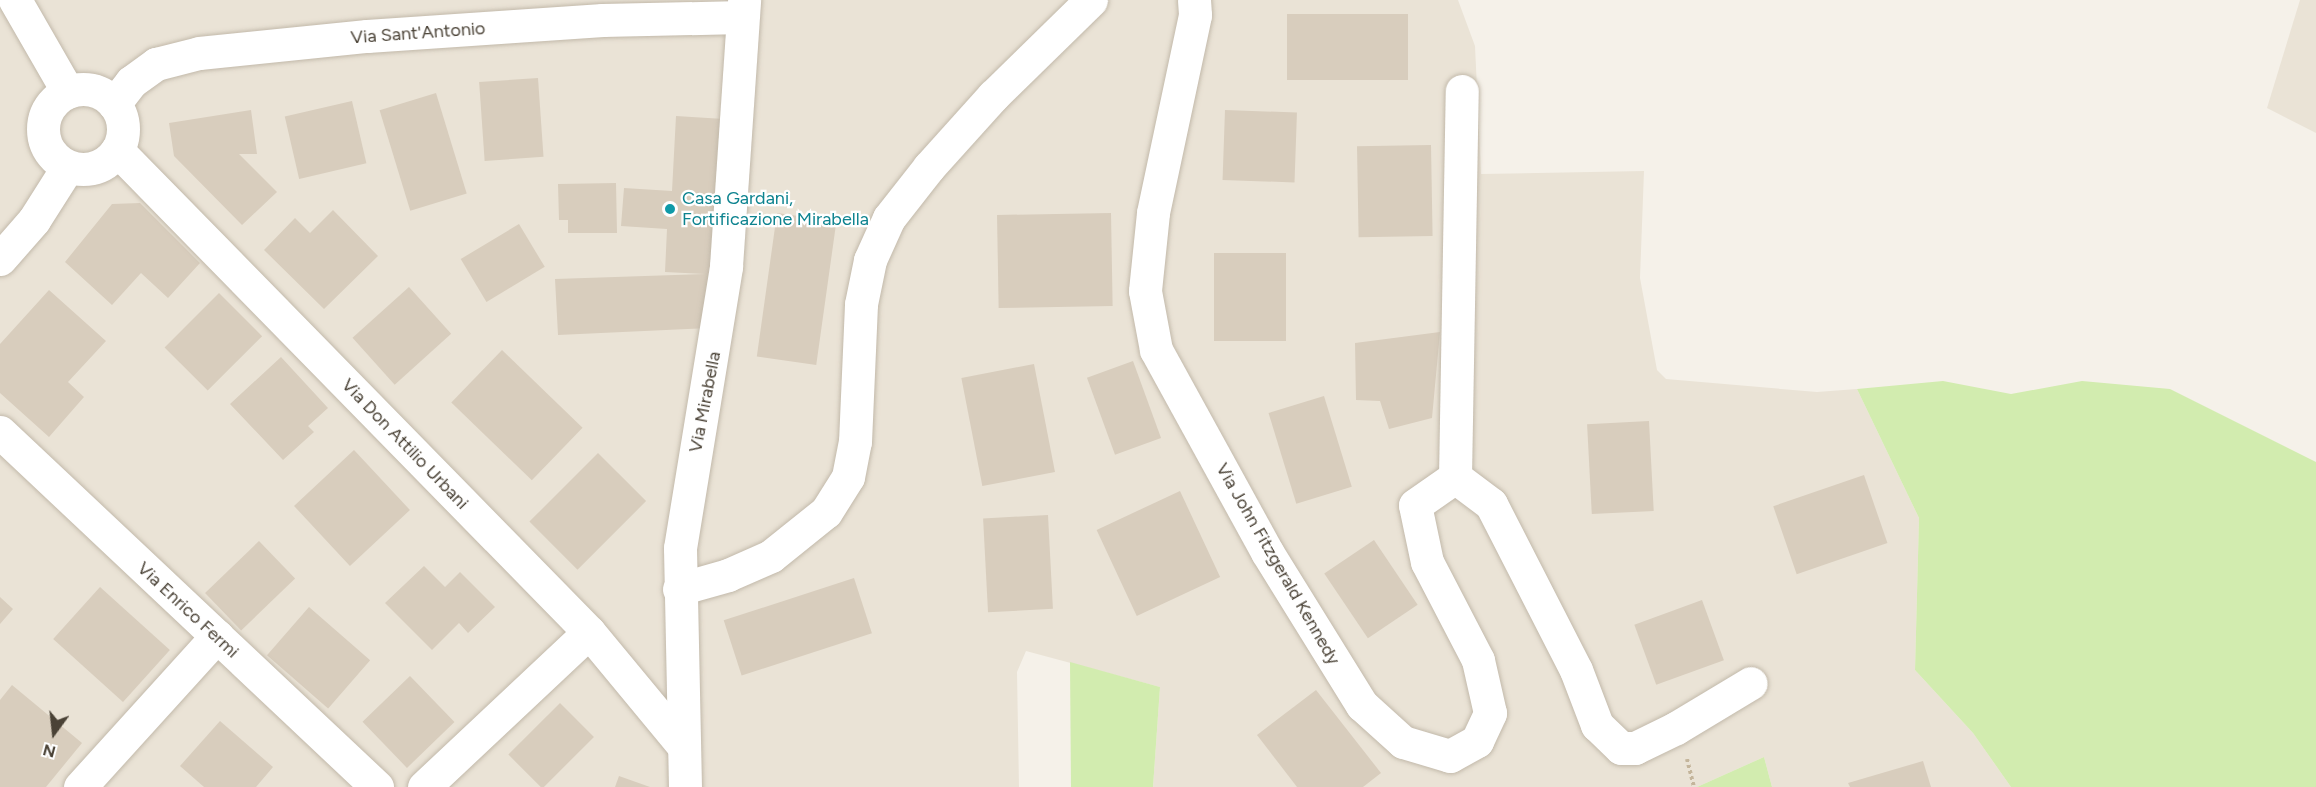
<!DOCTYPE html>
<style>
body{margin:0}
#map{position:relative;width:2316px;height:787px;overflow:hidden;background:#f5f1e9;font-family:Figtree,sans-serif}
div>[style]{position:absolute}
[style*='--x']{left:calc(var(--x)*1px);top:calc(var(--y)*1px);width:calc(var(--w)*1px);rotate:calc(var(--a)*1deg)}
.residential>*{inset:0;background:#eae3d6}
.green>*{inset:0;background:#d2ecaf}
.building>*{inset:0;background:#d8cdbd;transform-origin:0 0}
.path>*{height:4px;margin-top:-2px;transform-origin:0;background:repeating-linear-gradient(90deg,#c4b59b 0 3px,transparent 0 6px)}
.roads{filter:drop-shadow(0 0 2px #c2b9aa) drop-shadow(0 0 2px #c2b9aa)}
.minor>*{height:33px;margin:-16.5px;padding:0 16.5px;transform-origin:16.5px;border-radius:16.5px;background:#fff}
.minor>.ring{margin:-16.5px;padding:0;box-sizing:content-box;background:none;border:33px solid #fff;border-radius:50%}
.dots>*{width:16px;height:16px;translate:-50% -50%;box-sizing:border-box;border:3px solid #fff;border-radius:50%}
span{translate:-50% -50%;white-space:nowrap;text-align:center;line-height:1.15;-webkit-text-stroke:4.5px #fff;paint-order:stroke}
.street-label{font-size:18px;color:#4a4236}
.culture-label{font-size:18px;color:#0d838f}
.left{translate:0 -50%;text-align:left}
.north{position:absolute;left:24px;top:703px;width:60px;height:60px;-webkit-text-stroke:4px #fff;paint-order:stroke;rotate:195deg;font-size:16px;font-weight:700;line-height:24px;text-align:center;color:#4a4236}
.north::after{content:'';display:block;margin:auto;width:21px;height:27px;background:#4a4236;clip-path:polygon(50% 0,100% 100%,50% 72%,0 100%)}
</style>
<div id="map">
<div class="residential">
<i style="clip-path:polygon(0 0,1458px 0,1475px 46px,1481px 174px,1644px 171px,1640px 278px,1657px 370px,1666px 379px,1817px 392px,1857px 389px,1919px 518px,1915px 670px,1973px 733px,2011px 787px,1772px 787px,1764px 757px,1697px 787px,1153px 787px,1160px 687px,1026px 651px,1017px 672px,1019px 787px,0 787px)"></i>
<i style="clip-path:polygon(2300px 0,2316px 0,2316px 133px,2267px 108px)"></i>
</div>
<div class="green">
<i style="clip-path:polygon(1943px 381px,2011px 394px,2082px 381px,2170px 389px,2316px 462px,2316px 787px,2011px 787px,1973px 733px,1915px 670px,1919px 518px,1857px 389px)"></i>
<i style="clip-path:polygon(1070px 662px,1160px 687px,1153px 787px,1071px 787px)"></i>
<i style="clip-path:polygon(1764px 757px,1772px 787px,1697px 787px)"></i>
</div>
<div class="building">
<i style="left:1287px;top:14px;width:121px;height:66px"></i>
<i style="left:538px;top:78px;width:79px;height:59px;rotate:86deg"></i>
<i style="left:436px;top:93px;width:105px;height:59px;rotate:73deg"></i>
<i style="left:352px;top:101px;width:64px;height:69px;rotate:77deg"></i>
<i style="clip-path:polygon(251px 110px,257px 154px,239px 154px,277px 192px,242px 225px,174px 156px,169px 123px)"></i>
<i style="left:1225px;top:110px;width:72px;height:70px;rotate:2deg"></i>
<i style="clip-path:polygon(676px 116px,724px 119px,709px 328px,558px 335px,555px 279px,705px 274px,665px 272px,667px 229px,621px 226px,624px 188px,672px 191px)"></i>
<i style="left:1431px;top:145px;width:91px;height:74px;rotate:89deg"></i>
<i style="clip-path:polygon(616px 183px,617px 233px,568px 233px,568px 220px,559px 220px,558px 184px)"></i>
<i style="clip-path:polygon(140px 203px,200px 263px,168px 298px,141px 273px,112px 305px,65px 262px,112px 204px)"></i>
<i style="clip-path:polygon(333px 210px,378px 256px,324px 309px,264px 250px,295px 218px,310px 233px)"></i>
<i style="left:777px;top:213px;width:60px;height:145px;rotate:8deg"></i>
<i style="left:1111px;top:213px;width:93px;height:114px;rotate:89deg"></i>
<i style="left:519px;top:224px;width:50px;height:68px;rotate:59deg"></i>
<i style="left:1286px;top:253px;width:88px;height:72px;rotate:90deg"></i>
<i style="left:409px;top:287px;width:63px;height:76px;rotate:48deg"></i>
<i style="clip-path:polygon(49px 290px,106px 341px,68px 382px,84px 397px,49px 437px,0 393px,0 344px)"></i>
<i style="left:219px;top:293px;width:61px;height:77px;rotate:45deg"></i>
<i style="clip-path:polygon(1440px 332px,1432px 418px,1389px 429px,1380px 401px,1356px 400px,1355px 343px)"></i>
<i style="left:502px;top:350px;width:112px;height:73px;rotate:44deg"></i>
<i style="clip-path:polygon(281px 357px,328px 408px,308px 426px,314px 432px,283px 460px,230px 404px)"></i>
<i style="left:1133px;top:361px;width:82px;height:49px;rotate:70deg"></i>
<i style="left:1034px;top:364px;width:110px;height:74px;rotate:79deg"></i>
<i style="left:1324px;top:396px;width:95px;height:58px;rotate:73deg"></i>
<i style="left:1649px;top:421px;width:90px;height:62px;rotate:87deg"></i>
<i style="left:354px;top:450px;width:82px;height:82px;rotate:47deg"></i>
<i style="left:598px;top:453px;width:68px;height:97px;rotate:45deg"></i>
<i style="left:1864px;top:475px;width:72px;height:96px;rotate:71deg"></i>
<i style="left:1180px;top:491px;width:95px;height:92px;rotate:65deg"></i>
<i style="left:1048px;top:515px;width:94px;height:65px;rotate:87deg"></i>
<i style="left:1374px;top:540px;width:78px;height:60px;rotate:56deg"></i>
<i style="left:259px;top:541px;width:52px;height:75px;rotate:46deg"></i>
<i style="clip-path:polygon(424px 566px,445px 587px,460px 572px,495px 607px,468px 633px,459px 623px,432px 650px,385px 603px)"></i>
<i style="left:854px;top:578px;width:58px;height:137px;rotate:72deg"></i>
<i style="left:100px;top:587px;width:94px;height:70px;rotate:42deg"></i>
<i style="clip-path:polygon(0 597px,13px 609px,0 624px)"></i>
<i style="left:1702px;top:600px;width:64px;height:72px;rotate:70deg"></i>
<i style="left:309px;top:607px;width:81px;height:64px;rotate:41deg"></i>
<i style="left:410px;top:676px;width:64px;height:66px;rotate:46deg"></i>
<i style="clip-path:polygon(12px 685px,82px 743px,46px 787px,0 787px,0 700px)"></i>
<i style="clip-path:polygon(1316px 690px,1381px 773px,1363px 787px,1297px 787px,1257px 735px)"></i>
<i style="left:560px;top:703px;width:48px;height:73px;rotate:45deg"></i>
<i style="clip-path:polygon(220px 721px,273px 767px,256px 787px,204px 787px,180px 766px)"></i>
<i style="clip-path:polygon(1923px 761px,1931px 787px,1850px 787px,1848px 783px)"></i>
<i style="clip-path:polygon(619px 776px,650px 787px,615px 787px)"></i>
</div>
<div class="path">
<i style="--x:1687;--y:759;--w:29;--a:76"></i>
</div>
<div class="roads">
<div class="minor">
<i style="--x:15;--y:0;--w:106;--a:60.1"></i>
<i style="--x:1194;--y:0;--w:15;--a:86"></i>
<i style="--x:1195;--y:15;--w:202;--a:102"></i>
<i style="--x:1153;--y:213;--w:78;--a:95.9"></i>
<i style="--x:1145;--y:291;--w:60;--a:79.4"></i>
<i style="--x:1156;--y:350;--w:230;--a:61.2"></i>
<i style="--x:1267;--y:552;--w:180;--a:58.2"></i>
<i style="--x:1362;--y:705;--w:55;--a:42.1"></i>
<i style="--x:1403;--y:742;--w:49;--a:16.6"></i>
<i style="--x:1450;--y:756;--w:31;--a:-29"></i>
<i style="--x:1477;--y:741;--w:31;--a:-65"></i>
<i style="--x:1490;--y:713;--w:54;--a:-102.8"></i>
<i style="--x:1478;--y:660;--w:110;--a:-117.5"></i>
<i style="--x:1427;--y:562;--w:58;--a:-101.9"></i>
<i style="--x:1415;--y:505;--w:49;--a:-35"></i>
<i style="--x:1455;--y:477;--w:45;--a:36.9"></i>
<i style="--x:1491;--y:504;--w:186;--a:62.9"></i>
<i style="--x:1576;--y:670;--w:59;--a:69.1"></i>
<i style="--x:1597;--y:725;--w:33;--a:44"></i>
<i style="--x:1621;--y:748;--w:14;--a:0"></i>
<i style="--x:1635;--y:748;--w:46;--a:-26"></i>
<i style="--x:1676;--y:728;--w:87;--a:-31"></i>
<i class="ring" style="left:43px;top:89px;width:47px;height:47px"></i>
<i style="--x:114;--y:104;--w:28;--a:-52"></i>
<i style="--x:131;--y:82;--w:31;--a:-36"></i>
<i style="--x:156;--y:64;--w:44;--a:-14.3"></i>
<i style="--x:199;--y:53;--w:169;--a:-5.8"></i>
<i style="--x:367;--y:36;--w:236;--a:-3.9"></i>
<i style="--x:602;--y:20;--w:140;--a:-1.2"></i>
<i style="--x:117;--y:150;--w:675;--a:45.6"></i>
<i style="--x:589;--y:632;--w:149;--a:50.4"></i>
<i style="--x:0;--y:259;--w:52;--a:-48.9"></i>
<i style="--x:34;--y:220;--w:62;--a:-57.6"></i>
<i style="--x:0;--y:432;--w:518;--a:43.28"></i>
<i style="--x:1455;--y:477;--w:386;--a:-89"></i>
<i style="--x:679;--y:589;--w:51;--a:-15.9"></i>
<i style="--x:728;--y:575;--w:47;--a:-23.8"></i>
<i style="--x:771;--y:556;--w:70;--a:-38.7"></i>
<i style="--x:826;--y:512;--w:41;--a:-57.8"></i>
<i style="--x:848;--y:477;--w:36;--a:-79"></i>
<i style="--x:855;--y:442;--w:138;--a:-87.5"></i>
<i style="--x:861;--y:304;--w:45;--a:-78.4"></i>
<i style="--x:870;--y:260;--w:46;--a:-65.7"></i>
<i style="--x:889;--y:218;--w:65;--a:-51.9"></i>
<i style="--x:929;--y:167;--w:96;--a:-48"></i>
<i style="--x:993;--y:96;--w:137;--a:-44.4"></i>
<i style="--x:80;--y:787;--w:204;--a:-47.8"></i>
<i style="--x:424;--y:787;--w:226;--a:-43.2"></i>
<i style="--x:685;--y:787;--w:239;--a:-91.2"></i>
<i style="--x:680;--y:548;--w:286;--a:-80.7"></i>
<i style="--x:726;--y:266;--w:267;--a:-86.1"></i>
</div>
</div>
<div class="dots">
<i style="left:670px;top:209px;background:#0f9aa8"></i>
</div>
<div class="street-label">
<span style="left:418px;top:33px;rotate:-4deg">Via Sant'Antonio</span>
<span style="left:705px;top:402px;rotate:-79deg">Via Mirabella</span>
<span style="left:405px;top:444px;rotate:46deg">Via Don Attilio Urbani</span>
<span style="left:1278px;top:564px;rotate:60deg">Via John Fitzgerald Kennedy</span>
<span style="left:188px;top:610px;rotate:43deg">Via Enrico Fermi</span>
</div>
<div class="culture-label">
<span class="left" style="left:682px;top:209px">Casa Gardani,<br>Fortificazione Mirabella</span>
</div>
<div class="north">N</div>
</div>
